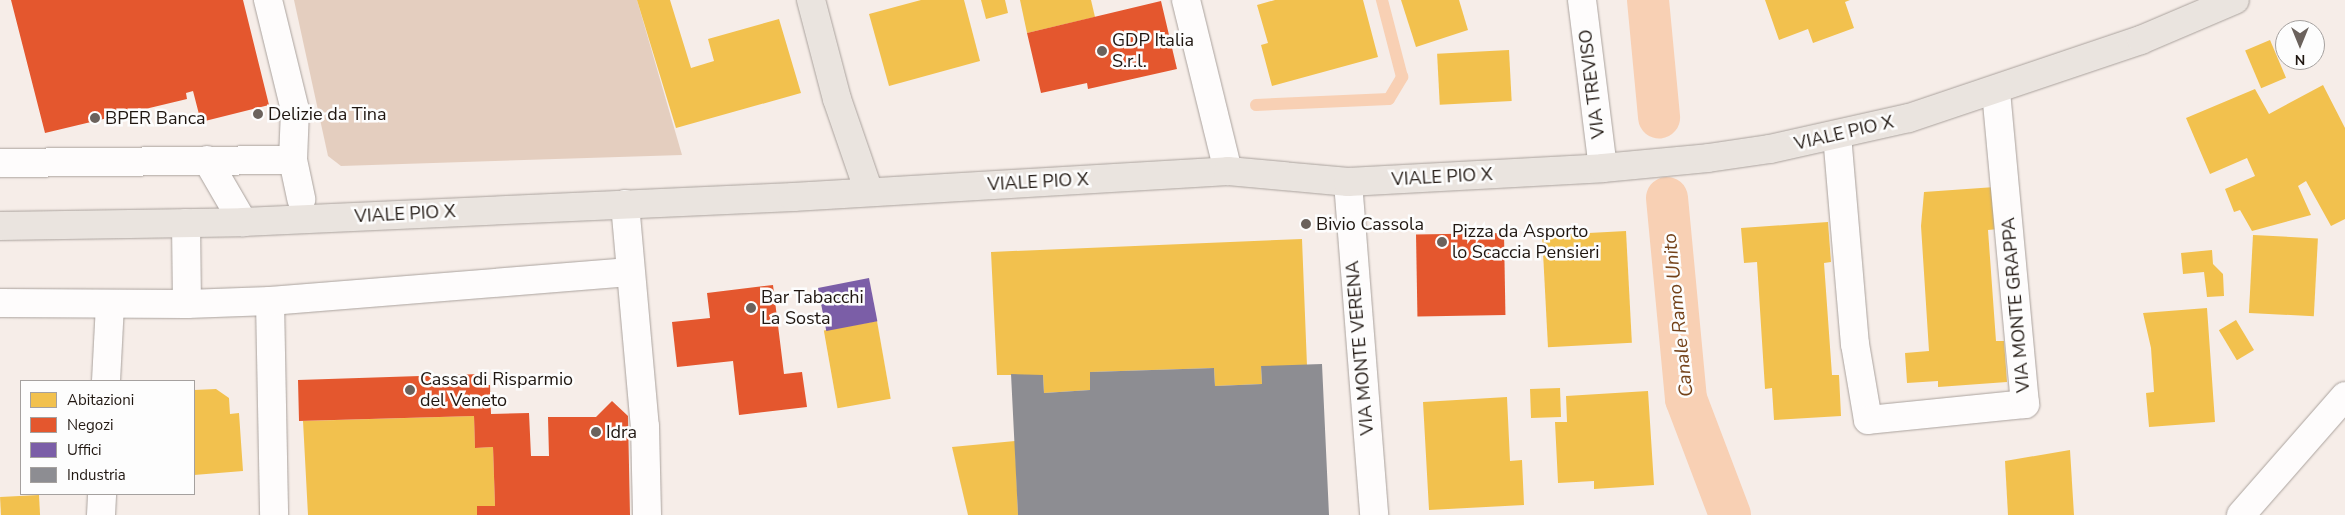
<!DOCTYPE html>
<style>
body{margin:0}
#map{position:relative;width:2345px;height:515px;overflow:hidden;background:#f6ede8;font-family:"Nunito Sans",sans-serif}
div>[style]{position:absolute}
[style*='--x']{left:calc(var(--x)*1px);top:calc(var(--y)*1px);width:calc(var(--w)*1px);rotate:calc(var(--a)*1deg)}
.green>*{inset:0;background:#e4cebf}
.homes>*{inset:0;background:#f2c14e;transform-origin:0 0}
.shops>*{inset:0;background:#e4572e;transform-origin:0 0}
.offices>*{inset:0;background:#7b5ea7;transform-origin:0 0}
.industry>*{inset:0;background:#8d8d92}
.stream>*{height:12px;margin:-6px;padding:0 6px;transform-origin:6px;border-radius:6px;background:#f8d0b4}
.canal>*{height:42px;margin:-21px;padding:0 21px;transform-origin:21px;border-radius:21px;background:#f8d0b4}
.roads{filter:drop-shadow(0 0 1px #aaa29d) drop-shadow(0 0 1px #aaa29d)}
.minor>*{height:28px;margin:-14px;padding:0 14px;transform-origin:14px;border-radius:14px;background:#fefcfc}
.major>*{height:28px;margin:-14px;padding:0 14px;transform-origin:14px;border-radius:14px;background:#eae4df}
.dots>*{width:14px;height:14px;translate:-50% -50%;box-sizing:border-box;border:2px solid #fdfdfd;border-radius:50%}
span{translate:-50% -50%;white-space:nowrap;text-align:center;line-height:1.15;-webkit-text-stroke:5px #fdfdfd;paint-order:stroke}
.poi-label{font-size:18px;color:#201711}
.left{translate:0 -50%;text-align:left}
.street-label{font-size:18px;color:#201711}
.water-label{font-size:19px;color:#734118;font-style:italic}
.legend{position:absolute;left:20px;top:380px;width:175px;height:115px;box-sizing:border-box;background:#fdfdfd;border:1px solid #a5a19f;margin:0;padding:6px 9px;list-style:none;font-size:15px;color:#201711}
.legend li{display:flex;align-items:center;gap:10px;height:25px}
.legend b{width:25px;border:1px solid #a5a19f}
.north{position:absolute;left:2275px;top:20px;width:50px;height:50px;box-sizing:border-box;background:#fdfdfd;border:1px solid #a5a19f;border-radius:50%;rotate:180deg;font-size:14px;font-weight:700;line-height:20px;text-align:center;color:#201711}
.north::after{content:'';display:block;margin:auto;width:18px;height:22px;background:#6b625c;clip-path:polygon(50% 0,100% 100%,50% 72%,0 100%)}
</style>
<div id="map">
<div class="green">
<i style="clip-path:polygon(294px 0,637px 0,682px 155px,341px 166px,328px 156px)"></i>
</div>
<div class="homes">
<i style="clip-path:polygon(637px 0,670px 0,691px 68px,714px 61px,708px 39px,779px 19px,801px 93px,676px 128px)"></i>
<i style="clip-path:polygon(921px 0,964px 0,980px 61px,889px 86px,869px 14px)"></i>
<i style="clip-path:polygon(981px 0,1005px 0,1008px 13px,986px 19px)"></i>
<i style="clip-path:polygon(1020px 0,1091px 0,1095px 17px,1027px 33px)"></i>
<i style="clip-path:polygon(1275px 0,1363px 0,1378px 57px,1272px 86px,1261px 45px,1268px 43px,1257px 5px)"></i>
<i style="clip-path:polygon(1401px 0,1459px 0,1468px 30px,1416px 47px)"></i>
<i style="clip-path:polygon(1765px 0,1850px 0,1845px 2px,1854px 28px,1813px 43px,1808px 29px,1779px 40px)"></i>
<i style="left:2270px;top:40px;width:41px;height:27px;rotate:67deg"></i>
<i style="left:1509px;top:50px;width:51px;height:72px;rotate:87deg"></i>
<i style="clip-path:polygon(2323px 85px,2345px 128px,2345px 219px,2331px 226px,2306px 181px,2298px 186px,2311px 215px,2252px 231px,2240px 210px,2234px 212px,2225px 189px,2255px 176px,2247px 158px,2210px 174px,2186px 118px,2255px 89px,2269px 114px)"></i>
<i style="clip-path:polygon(1995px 187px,1998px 229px,1988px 230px,1996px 341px,2004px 341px,2007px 382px,1938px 387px,1938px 381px,1907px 383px,1905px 353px,1929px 351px,1921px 226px,1924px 192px)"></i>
<i style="clip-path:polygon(1828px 222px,1831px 262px,1824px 263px,1832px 375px,1839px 375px,1841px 416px,1774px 420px,1772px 388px,1765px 389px,1757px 262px,1744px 263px,1741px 228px)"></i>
<i style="left:1626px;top:231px;width:112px;height:84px;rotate:87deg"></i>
<i style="left:2253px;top:235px;width:65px;height:78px;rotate:3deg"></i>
<i style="clip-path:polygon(1302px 239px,1307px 366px,1261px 366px,1262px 384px,1215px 386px,1214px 368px,1090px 372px,1090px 390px,1044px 393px,1043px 375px,997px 375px,991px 252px)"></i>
<i style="clip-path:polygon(2212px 250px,2213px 264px,2223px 274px,2224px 296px,2207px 297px,2204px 272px,2183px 274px,2181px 253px)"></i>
<i style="clip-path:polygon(2207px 308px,2215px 422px,2149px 427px,2146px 393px,2154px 392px,2151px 348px,2143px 313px)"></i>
<i style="left:2236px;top:320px;width:35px;height:20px;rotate:59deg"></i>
<i style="left:877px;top:321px;width:79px;height:54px;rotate:80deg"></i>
<i style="left:1560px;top:388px;width:29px;height:30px;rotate:88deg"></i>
<i style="clip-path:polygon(216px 389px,229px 398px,230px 414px,239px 413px,243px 471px,194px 475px,194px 390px)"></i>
<i style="clip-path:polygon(1648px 391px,1654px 485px,1594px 489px,1594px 481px,1558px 483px,1555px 422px,1567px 422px,1566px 396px)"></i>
<i style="clip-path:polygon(1507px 397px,1510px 461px,1522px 460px,1524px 505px,1429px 510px,1423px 402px)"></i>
<i style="clip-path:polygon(474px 416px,475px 448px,493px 447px,495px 506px,477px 506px,477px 515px,308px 515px,303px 421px)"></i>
<i style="clip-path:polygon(1015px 441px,1018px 515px,968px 515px,952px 447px)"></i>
<i style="clip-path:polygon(2070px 450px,2074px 515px,2008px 515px,2005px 461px)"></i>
<i style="left:39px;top:495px;width:20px;height:39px;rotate:87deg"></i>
</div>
<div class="shops">
<i style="clip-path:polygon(11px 0,243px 0,269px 105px,201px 122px,193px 91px,186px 93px,187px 99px,45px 133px)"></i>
<i style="clip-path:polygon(1161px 1px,1177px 69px,1088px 89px,1087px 83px,1041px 93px,1027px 33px)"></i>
<i style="left:1504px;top:233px;width:82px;height:88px;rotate:89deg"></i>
<i style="clip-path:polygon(773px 285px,784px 374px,802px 372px,807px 407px,739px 415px,733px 361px,677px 367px,672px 322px,710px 318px,707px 293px)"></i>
<i style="clip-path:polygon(481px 374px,481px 385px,490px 385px,491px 414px,529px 413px,531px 456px,549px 456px,548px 417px,596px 417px,612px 401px,628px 416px,630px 515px,477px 515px,477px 506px,495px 506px,493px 447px,475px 448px,474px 416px,299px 421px,298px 380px)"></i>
</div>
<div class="offices">
<i style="left:869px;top:278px;width:44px;height:52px;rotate:79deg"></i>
</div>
<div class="industry">
<i style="clip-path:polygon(1322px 364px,1329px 515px,1018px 515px,1011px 374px,1043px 375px,1044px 393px,1090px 390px,1090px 372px,1214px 368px,1215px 386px,1262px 384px,1261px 366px)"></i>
</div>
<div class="stream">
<i style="--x:1256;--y:105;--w:133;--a:-2.6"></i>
<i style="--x:1389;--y:99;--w:26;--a:-59"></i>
<i style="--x:1402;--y:77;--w:80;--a:-104.6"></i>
</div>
<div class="canal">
<i style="--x:1648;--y:0;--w:118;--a:84.6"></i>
<i style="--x:1667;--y:198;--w:202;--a:84.6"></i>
<i style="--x:1686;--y:399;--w:124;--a:69.2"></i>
</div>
<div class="roads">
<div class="minor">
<i style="--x:268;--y:0;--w:113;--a:76.2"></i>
<i style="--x:295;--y:110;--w:50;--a:92.3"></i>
<i style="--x:293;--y:160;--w:40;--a:78"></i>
<i style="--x:1186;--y:0;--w:176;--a:76.2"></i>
<i style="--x:1582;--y:0;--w:169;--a:82.9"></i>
<i style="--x:1837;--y:135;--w:210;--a:85.1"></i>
<i style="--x:1855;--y:344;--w:77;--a:80.3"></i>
<i style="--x:1868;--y:420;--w:158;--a:-5.8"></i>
<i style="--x:2025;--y:404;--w:314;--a:-95.3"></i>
<i style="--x:207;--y:160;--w:72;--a:59.9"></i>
<i style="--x:0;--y:163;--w:293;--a:-0.6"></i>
<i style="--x:1348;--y:182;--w:334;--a:85.5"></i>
<i style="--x:625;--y:204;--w:223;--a:84.9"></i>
<i style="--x:645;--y:426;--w:89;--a:88.7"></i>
<i style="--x:186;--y:223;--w:81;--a:89.3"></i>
<i style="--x:270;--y:301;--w:214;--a:88.9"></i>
<i style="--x:0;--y:303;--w:187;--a:0.3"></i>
<i style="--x:187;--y:304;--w:83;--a:-2.1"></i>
<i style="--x:270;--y:301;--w:361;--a:-4.6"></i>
<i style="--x:106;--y:381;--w:76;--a:-87"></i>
<i style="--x:101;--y:515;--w:21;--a:-87"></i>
<i style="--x:2241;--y:515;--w:158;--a:-48.8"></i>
</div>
<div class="major">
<i style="--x:811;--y:0;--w:102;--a:75.3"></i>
<i style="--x:837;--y:99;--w:98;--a:71"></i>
<i style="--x:0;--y:226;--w:243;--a:-0.9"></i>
<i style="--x:243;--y:222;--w:551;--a:-2.6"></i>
<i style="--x:793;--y:197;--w:436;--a:-3.4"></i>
<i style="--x:1228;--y:171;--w:121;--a:5.2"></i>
<i style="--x:1348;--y:182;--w:255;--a:-3.1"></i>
<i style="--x:1603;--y:168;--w:105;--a:-5.4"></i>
<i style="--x:1708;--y:158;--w:63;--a:-8.3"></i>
<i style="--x:1770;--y:149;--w:142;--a:-12.6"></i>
<i style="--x:1909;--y:118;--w:245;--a:-18.6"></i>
<i style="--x:2141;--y:40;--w:102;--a:-23.1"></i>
</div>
</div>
<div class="dots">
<i style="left:1102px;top:51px;background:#6b625c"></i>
<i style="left:258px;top:114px;background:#6b625c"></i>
<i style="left:95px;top:118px;background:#6b625c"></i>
<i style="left:1306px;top:224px;background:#6b625c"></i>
<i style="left:1442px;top:242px;background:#6b625c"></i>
<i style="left:751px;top:308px;background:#6b625c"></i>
<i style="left:410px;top:390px;background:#6b625c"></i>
<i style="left:596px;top:432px;background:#6b625c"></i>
</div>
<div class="poi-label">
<span class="left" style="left:1112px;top:51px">GDP Italia<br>S.r.l.</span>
<span class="left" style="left:268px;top:114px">Delizie da Tina</span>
<span class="left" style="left:105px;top:118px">BPER Banca</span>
<span class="left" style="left:1316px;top:224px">Bivio Cassola</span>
<span class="left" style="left:1452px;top:242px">Pizza da Asporto<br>lo Scaccia Pensieri</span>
<span class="left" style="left:761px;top:308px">Bar Tabacchi<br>La Sosta</span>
<span class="left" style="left:420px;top:390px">Cassa di Risparmio<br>del Veneto</span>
<span class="left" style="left:606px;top:432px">Idra</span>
</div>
<div class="street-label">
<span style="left:1592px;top:84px;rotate:-97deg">VIA TREVISO</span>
<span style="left:1844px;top:133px;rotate:-13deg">VIALE PIO X</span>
<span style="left:1442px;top:177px;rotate:-3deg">VIALE PIO X</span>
<span style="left:1038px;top:182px;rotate:-3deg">VIALE PIO X</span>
<span style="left:405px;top:214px;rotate:-3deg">VIALE PIO X</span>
<span style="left:2016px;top:305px;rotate:-95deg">VIA MONTE GRAPPA</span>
<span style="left:1360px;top:348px;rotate:-95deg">VIA MONTE VERENA</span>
</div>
<div class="water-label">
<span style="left:1679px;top:315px;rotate:-96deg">Canale Ramo Unito</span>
</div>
<ul class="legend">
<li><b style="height:14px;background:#f2c14e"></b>Abitazioni</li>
<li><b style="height:14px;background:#e4572e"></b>Negozi</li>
<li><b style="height:14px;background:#7b5ea7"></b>Uffici</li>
<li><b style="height:14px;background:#8d8d92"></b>Industria</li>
</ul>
<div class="north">N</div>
</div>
